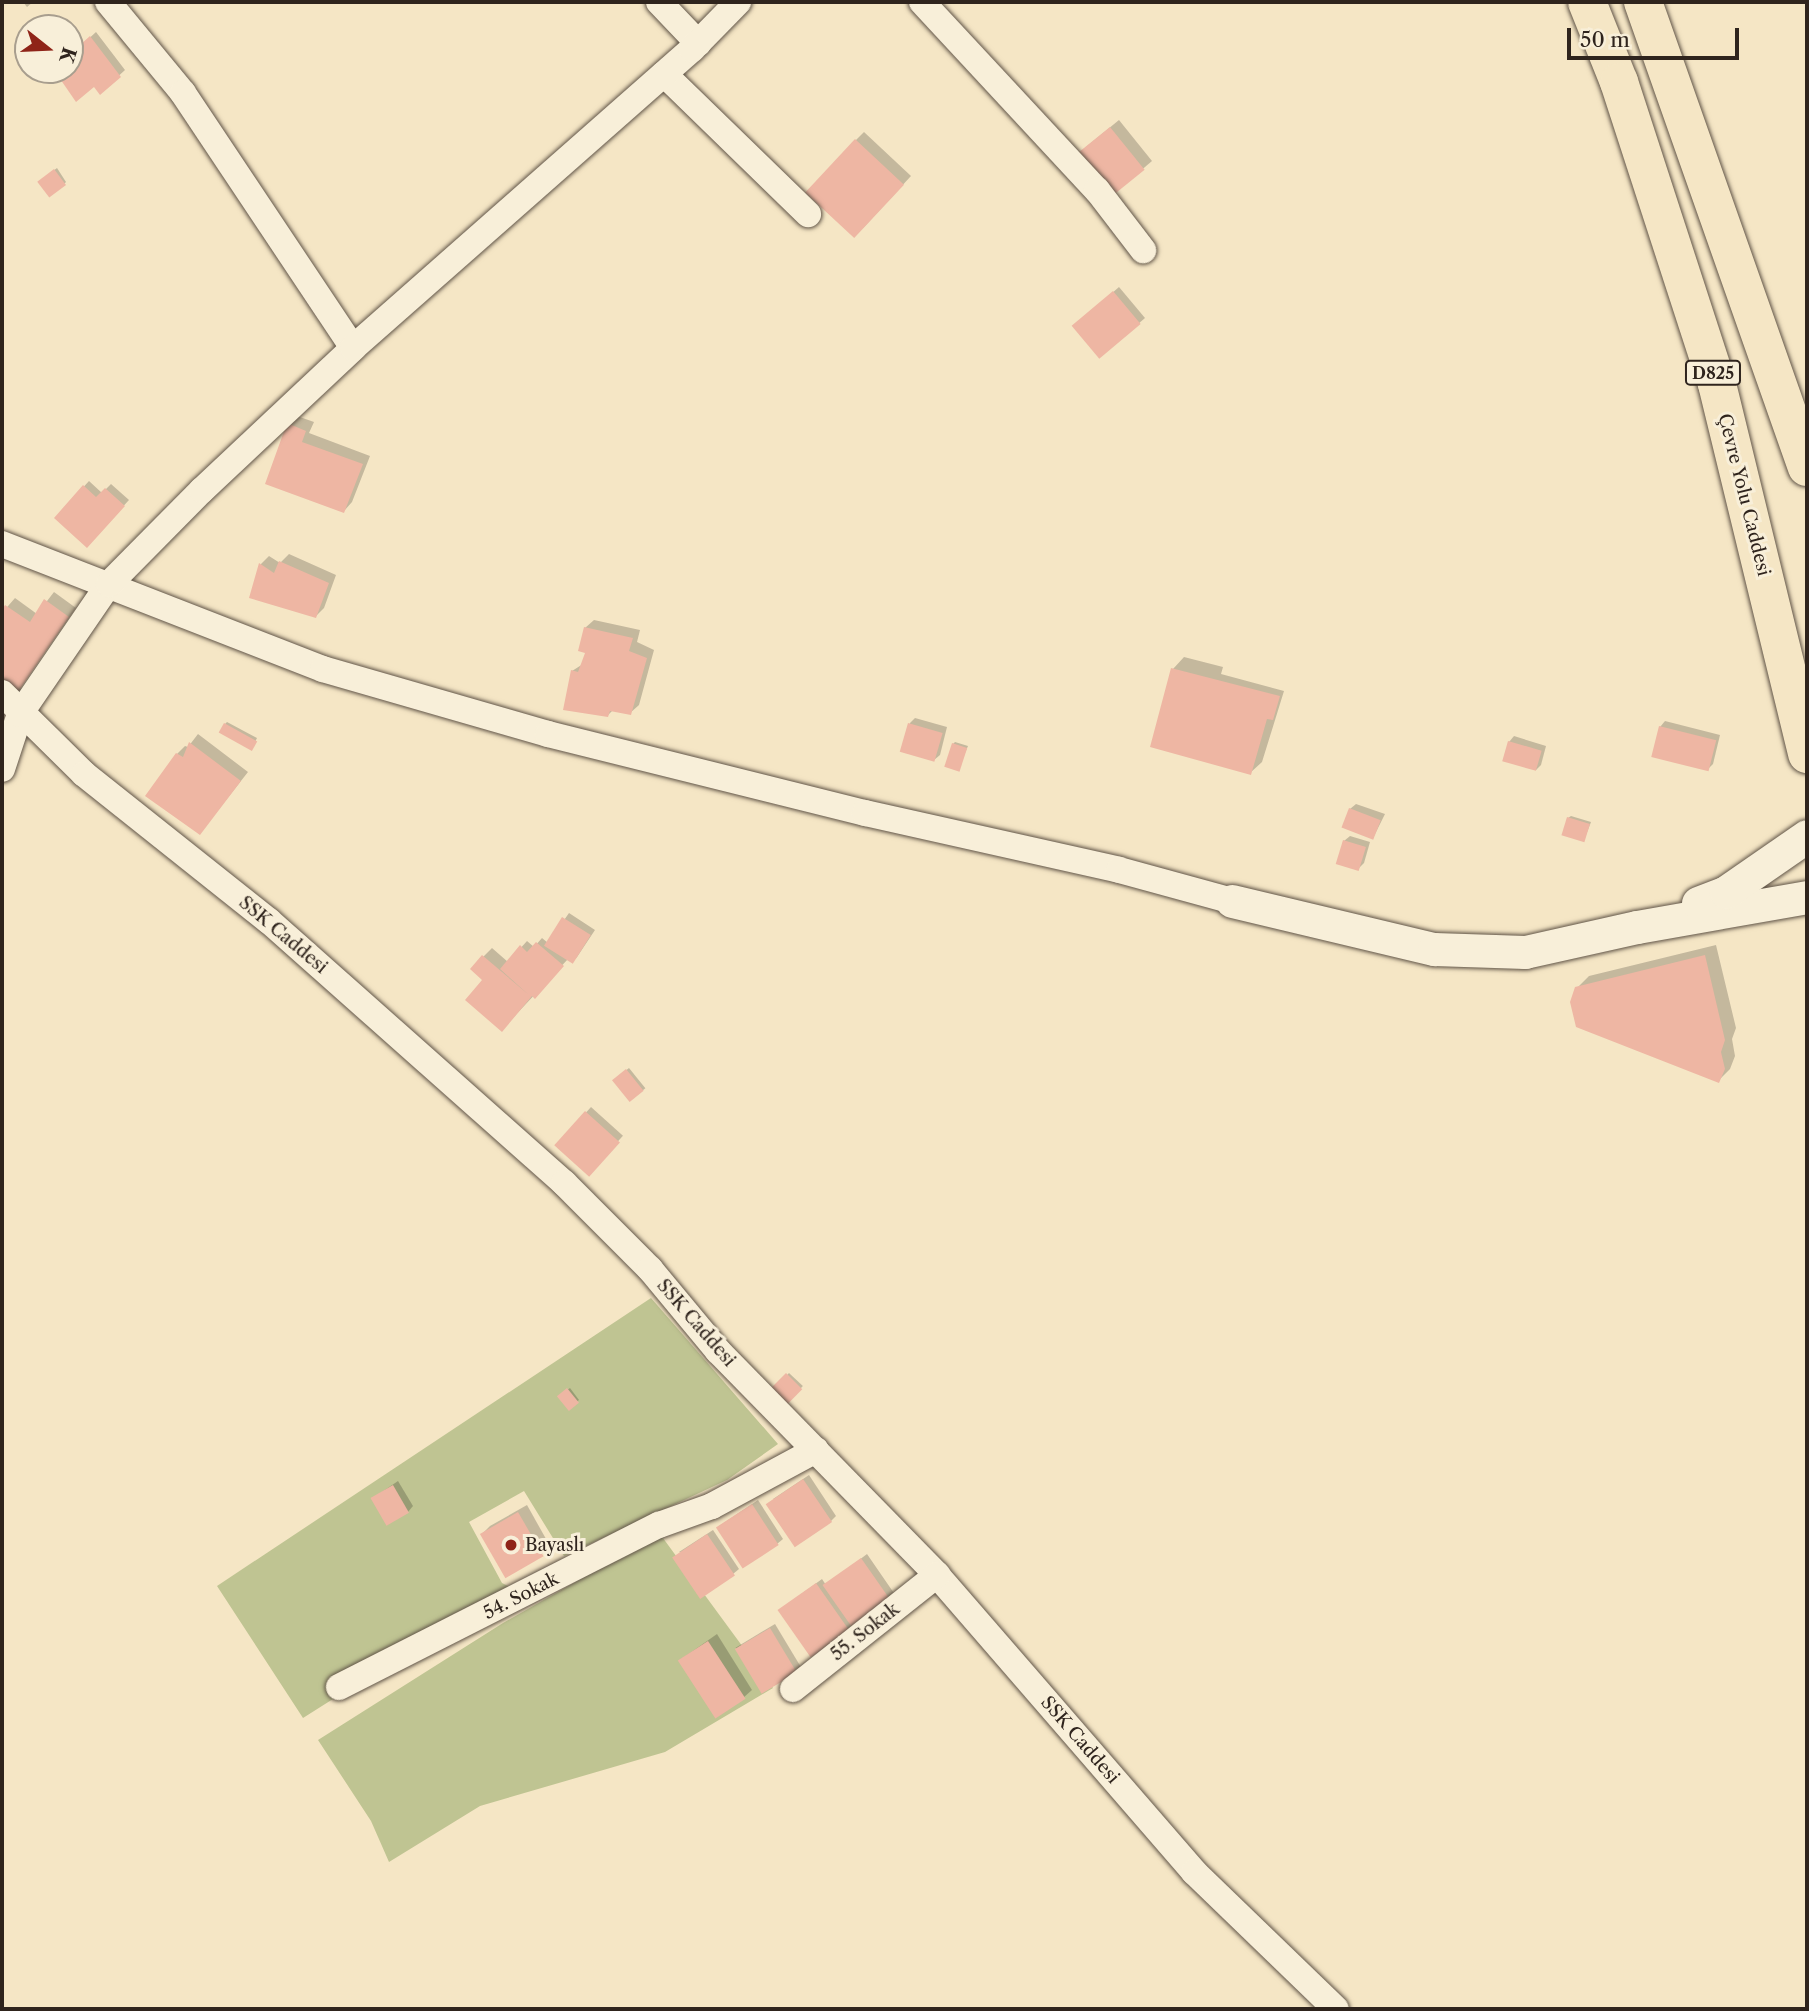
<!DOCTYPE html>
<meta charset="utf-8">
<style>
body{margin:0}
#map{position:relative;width:1809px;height:2011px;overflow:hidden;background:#f5e6c5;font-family:"Libre Caslon Text",serif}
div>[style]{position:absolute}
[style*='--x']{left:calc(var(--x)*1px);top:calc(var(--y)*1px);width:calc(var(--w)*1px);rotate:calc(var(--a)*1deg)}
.green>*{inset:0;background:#bfc492}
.shadow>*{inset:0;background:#0003;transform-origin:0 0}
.building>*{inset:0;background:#eeb6a3;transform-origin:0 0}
.roads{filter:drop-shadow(0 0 2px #605447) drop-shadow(0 0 2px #605447)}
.minor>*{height:26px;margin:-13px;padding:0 13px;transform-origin:13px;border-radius:13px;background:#f8efd9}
.tertiary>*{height:33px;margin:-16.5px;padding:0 16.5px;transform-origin:16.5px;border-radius:16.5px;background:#f8efd9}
.trunk>*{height:38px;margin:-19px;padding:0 19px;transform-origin:19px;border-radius:19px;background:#f5e6c5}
.dots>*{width:19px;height:19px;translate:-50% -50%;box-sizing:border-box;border:4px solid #f8efd9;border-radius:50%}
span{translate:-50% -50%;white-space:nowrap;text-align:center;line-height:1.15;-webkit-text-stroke:6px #f8efd9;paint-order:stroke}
.shield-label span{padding:2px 5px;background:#f8efd9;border:2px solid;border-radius:5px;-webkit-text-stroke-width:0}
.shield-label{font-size:16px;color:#2f241d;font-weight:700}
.street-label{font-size:18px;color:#2f241d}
.poi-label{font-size:18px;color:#2f241d}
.left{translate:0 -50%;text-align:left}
.frame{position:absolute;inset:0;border:4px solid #2f241d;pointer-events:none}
.north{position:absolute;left:14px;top:14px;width:70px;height:70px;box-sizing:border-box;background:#f8efd9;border:2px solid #a89e8e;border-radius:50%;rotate:108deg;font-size:19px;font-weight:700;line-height:28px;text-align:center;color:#2f241d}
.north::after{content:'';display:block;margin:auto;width:24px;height:32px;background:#8f2418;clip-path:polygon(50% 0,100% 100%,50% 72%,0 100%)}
.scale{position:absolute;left:1567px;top:28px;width:172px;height:32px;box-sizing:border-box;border:4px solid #2f241d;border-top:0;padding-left:9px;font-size:21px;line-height:24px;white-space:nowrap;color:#2f241d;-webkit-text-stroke:5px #f8efd9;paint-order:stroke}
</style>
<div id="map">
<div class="green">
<i style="clip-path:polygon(651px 1298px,778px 1444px,727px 1480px,564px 1556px,524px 1491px,469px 1522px,502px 1583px,510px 1587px,303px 1718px,217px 1586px)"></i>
<i style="clip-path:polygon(660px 1534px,773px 1688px,665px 1752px,480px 1806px,389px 1862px,371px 1821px,318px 1740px,503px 1623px)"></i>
</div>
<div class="shadow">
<i style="clip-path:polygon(23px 2px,33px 2px,27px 7px)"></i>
<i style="clip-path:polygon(96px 32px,125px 70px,101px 92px,94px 85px,57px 70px,70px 70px,70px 56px)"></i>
<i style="clip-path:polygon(1119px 120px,1152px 161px,1111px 196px,1086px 147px)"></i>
<i style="clip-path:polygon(864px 132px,911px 176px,863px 228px,856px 140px)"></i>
<i style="clip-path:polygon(57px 168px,66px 182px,64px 184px,41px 180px)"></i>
<i style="clip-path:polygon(1119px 287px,1145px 318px,1100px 357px,1080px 321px)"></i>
<i style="clip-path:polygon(297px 416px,314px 422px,309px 433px,370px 456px,352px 502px,344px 511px,289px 424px)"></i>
<i style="clip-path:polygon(89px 481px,102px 493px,111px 484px,129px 500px,92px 540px,56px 517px)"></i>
<i style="clip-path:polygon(289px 554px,336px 575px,324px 608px,316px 616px,251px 597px,261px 564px,269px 556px,280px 563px)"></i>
<i style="clip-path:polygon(54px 592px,76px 608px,18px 690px,2px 676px,2px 613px,15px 598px,37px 614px)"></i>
<i style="clip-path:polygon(594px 620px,640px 630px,637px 642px,654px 650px,639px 705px,630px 713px,613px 710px,608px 715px,572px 671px,583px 664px,587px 652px,585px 628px)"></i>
<i style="clip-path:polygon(1184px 657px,1223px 667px,1221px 674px,1284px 691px,1262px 762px,1250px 773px,1173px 669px)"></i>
<i style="clip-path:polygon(915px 718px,947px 727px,940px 755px,934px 760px,902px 751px,910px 723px)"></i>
<i style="clip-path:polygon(1665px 721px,1720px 735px,1713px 764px,1708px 769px,1660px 727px)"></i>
<i style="clip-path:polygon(227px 722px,257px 738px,253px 746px,225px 724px)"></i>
<i style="clip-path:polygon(198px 734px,248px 772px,200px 833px,177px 754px,185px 746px,188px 747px)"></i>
<i style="clip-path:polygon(1514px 736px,1546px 746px,1541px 765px,1536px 770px,1509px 742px)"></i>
<i style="clip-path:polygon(955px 742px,968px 746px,958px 769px,953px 744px)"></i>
<i style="clip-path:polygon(1356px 804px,1385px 814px,1373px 838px,1350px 809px)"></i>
<i style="clip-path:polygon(1571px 816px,1591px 822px,1584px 840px,1568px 818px)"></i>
<i style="clip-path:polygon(1350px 836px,1370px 842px,1364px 863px,1359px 868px,1344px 841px)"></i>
<i style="clip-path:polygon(569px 913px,595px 930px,577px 957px,572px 962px,568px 959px,510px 1021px,485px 980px,483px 957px,492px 948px,508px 962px,527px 941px,534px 947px,542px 938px,548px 943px)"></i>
<i style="clip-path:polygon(1716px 945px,1736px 1028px,1732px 1039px,1735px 1056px,1730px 1069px,1719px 1080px,1577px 988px,1589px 976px)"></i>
<i style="left:629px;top:1068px;width:26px;height:19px;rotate:51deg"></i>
<i style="left:591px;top:1107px;width:43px;height:52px;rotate:42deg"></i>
<i style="left:789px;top:1373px;width:19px;height:26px;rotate:43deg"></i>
<i style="left:570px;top:1388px;width:15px;height:14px;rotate:53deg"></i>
<i style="clip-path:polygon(809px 1475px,836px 1516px,831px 1521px,773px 1499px)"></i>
<i style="clip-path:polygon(398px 1481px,413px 1506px,408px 1512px,373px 1498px)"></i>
<i style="clip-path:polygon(758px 1500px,783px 1539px,777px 1544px,718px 1527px)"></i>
<i style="clip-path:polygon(527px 1505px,550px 1546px,542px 1554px,482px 1534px,490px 1526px)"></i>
<i style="clip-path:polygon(713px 1530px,739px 1569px,733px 1574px,679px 1552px)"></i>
<i style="clip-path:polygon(867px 1554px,898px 1599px,848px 1629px,785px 1606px,822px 1579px,826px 1585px)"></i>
<i style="left:775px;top:1624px;width:50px;height:46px;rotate:59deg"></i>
<i style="clip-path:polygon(717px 1634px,752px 1690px,743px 1698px,680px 1660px)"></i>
</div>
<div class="building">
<i style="clip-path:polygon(90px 36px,121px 77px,100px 95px,94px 87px,76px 102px,54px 70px,70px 70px,70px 54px)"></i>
<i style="left:1110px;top:127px;width:55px;height:45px;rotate:51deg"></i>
<i style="left:855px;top:139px;width:67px;height:73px;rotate:43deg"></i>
<i style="left:54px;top:169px;width:20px;height:21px;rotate:53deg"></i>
<i style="left:1113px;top:291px;width:43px;height:54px;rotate:50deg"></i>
<i style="clip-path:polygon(287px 423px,306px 431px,302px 442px,363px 464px,344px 513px,265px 484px)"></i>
<i style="clip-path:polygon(83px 485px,96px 497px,105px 488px,125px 506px,87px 548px,54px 518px)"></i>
<i style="clip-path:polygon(279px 561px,329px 583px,316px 618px,249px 598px,259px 563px,274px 573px)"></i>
<i style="clip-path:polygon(44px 599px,69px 617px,18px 692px,2px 678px,2px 610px,5px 605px,30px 622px)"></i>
<i style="clip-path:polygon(584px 627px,633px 638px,629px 651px,647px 658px,631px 715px,610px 711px,608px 717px,563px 710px,571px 670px,578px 672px,585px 653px,578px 651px)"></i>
<i style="clip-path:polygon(1171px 668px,1280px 696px,1273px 720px,1267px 719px,1251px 775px,1150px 747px)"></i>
<i style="left:224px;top:723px;width:38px;height:11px;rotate:29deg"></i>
<i style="left:908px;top:723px;width:36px;height:30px;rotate:16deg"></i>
<i style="left:1659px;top:726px;width:59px;height:32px;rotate:14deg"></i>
<i style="left:1508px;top:741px;width:35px;height:21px;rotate:16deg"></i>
<i style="clip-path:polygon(189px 742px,241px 781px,200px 835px,145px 796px,176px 753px,183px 757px)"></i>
<i style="left:952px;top:743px;width:16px;height:25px;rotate:18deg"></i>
<i style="left:1349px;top:808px;width:34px;height:21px;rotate:21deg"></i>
<i style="left:1567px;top:817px;width:24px;height:19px;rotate:17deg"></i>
<i style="left:1343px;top:840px;width:24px;height:25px;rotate:17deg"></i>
<i style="left:562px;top:917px;width:34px;height:34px;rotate:32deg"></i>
<i style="clip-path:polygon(536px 942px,564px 966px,535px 999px,532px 996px,502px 1032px,465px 1000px,482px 980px,470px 969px,482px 955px,529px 995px,500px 969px,520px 945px,527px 952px)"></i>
<i style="clip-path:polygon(1705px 955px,1725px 1040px,1721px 1052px,1725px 1069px,1719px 1083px,1576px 1027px,1570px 1002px,1575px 987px)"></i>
<i style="left:626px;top:1069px;width:28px;height:18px;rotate:51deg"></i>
<i style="left:585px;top:1111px;width:47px;height:46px;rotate:42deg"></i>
<i style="left:786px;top:1373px;width:23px;height:25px;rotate:45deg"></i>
<i style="left:567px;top:1388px;width:19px;height:13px;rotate:51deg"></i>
<i style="left:803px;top:1479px;width:52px;height:45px;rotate:56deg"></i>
<i style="left:393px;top:1485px;width:32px;height:26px;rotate:60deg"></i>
<i style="left:752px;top:1504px;width:49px;height:43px;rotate:57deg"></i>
<i style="left:518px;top:1512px;width:51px;height:44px;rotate:60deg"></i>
<i style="left:707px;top:1534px;width:50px;height:42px;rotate:56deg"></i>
<i style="left:861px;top:1558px;width:57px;height:47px;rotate:55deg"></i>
<i style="left:816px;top:1583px;width:58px;height:47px;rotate:55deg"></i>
<i style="left:770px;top:1628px;width:52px;height:41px;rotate:59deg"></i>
<i style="left:708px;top:1641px;width:69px;height:36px;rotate:57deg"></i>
</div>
<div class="roads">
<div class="minor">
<i style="--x:108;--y:2;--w:118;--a:50.5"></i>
<i style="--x:183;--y:93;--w:306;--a:56.3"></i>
<i style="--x:659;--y:2;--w:57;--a:46.4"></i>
<i style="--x:922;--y:2;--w:257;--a:47.1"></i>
<i style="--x:1097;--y:190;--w:76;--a:52.5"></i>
<i style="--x:664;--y:74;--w:201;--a:44.2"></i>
<i style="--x:2;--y:544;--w:344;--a:21.3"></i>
<i style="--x:323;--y:669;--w:234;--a:16.1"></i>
<i style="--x:548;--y:734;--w:327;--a:14"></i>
<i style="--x:865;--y:813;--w:260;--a:12.6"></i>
<i style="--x:1119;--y:870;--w:117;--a:15.3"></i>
<i style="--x:2;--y:693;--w:115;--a:44.6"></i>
<i style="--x:84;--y:774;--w:236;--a:38.5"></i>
<i style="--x:269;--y:921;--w:395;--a:41.6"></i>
<i style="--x:564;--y:1183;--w:122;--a:45"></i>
<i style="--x:650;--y:1269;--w:107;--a:50.3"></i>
<i style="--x:718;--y:1351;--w:313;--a:45.6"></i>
<i style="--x:937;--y:1575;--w:393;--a:49.1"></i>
<i style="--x:1194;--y:1872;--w:197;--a:44"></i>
<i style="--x:2;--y:769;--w:58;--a:-71.9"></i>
<i style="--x:20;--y:714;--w:158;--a:-55.6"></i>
<i style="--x:109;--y:584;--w:132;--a:-45.3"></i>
<i style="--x:202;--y:490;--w:207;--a:-43.2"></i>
<i style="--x:353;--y:348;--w:452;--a:-41.4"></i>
<i style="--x:692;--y:49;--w:66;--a:-45.6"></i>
<i style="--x:339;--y:1687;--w:359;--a:-26.9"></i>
<i style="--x:659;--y:1525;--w:56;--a:-19.7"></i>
<i style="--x:712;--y:1506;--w:118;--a:-28.3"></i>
<i style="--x:793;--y:1689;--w:184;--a:-38.4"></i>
</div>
<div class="tertiary">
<i style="--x:1232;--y:901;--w:208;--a:13.4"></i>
<i style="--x:1434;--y:949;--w:91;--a:1.9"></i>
<i style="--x:1525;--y:952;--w:115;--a:-12.6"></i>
<i style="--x:1637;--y:927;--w:173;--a:-10"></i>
<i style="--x:1698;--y:903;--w:30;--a:-21"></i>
<i style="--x:1726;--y:892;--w:98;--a:-34.7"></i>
</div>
<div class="trunk">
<i style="--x:1587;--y:2;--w:86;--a:68.2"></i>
<i style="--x:1619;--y:82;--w:318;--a:72"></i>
<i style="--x:1717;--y:384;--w:381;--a:76.3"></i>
<i style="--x:1643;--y:2;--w:493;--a:70.6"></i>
</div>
</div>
<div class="dots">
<i style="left:511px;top:1545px;background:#8f2418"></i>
</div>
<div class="shield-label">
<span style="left:1713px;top:373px">D825</span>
</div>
<div class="street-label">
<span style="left:1744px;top:495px;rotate:76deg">Çevre Yolu Caddesi</span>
<span style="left:283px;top:935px;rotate:40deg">SSK Caddesi</span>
<span style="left:696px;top:1323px;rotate:49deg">SSK Caddesi</span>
<span style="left:521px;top:1596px;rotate:-27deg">54. Sokak</span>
<span style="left:865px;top:1632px;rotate:-38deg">55. Sokak</span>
<span style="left:1080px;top:1740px;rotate:49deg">SSK Caddesi</span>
</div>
<div class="poi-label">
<span class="left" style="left:525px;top:1545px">Bayaslı</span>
</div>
<div class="frame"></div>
<div class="north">K</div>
<div class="scale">50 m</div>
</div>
